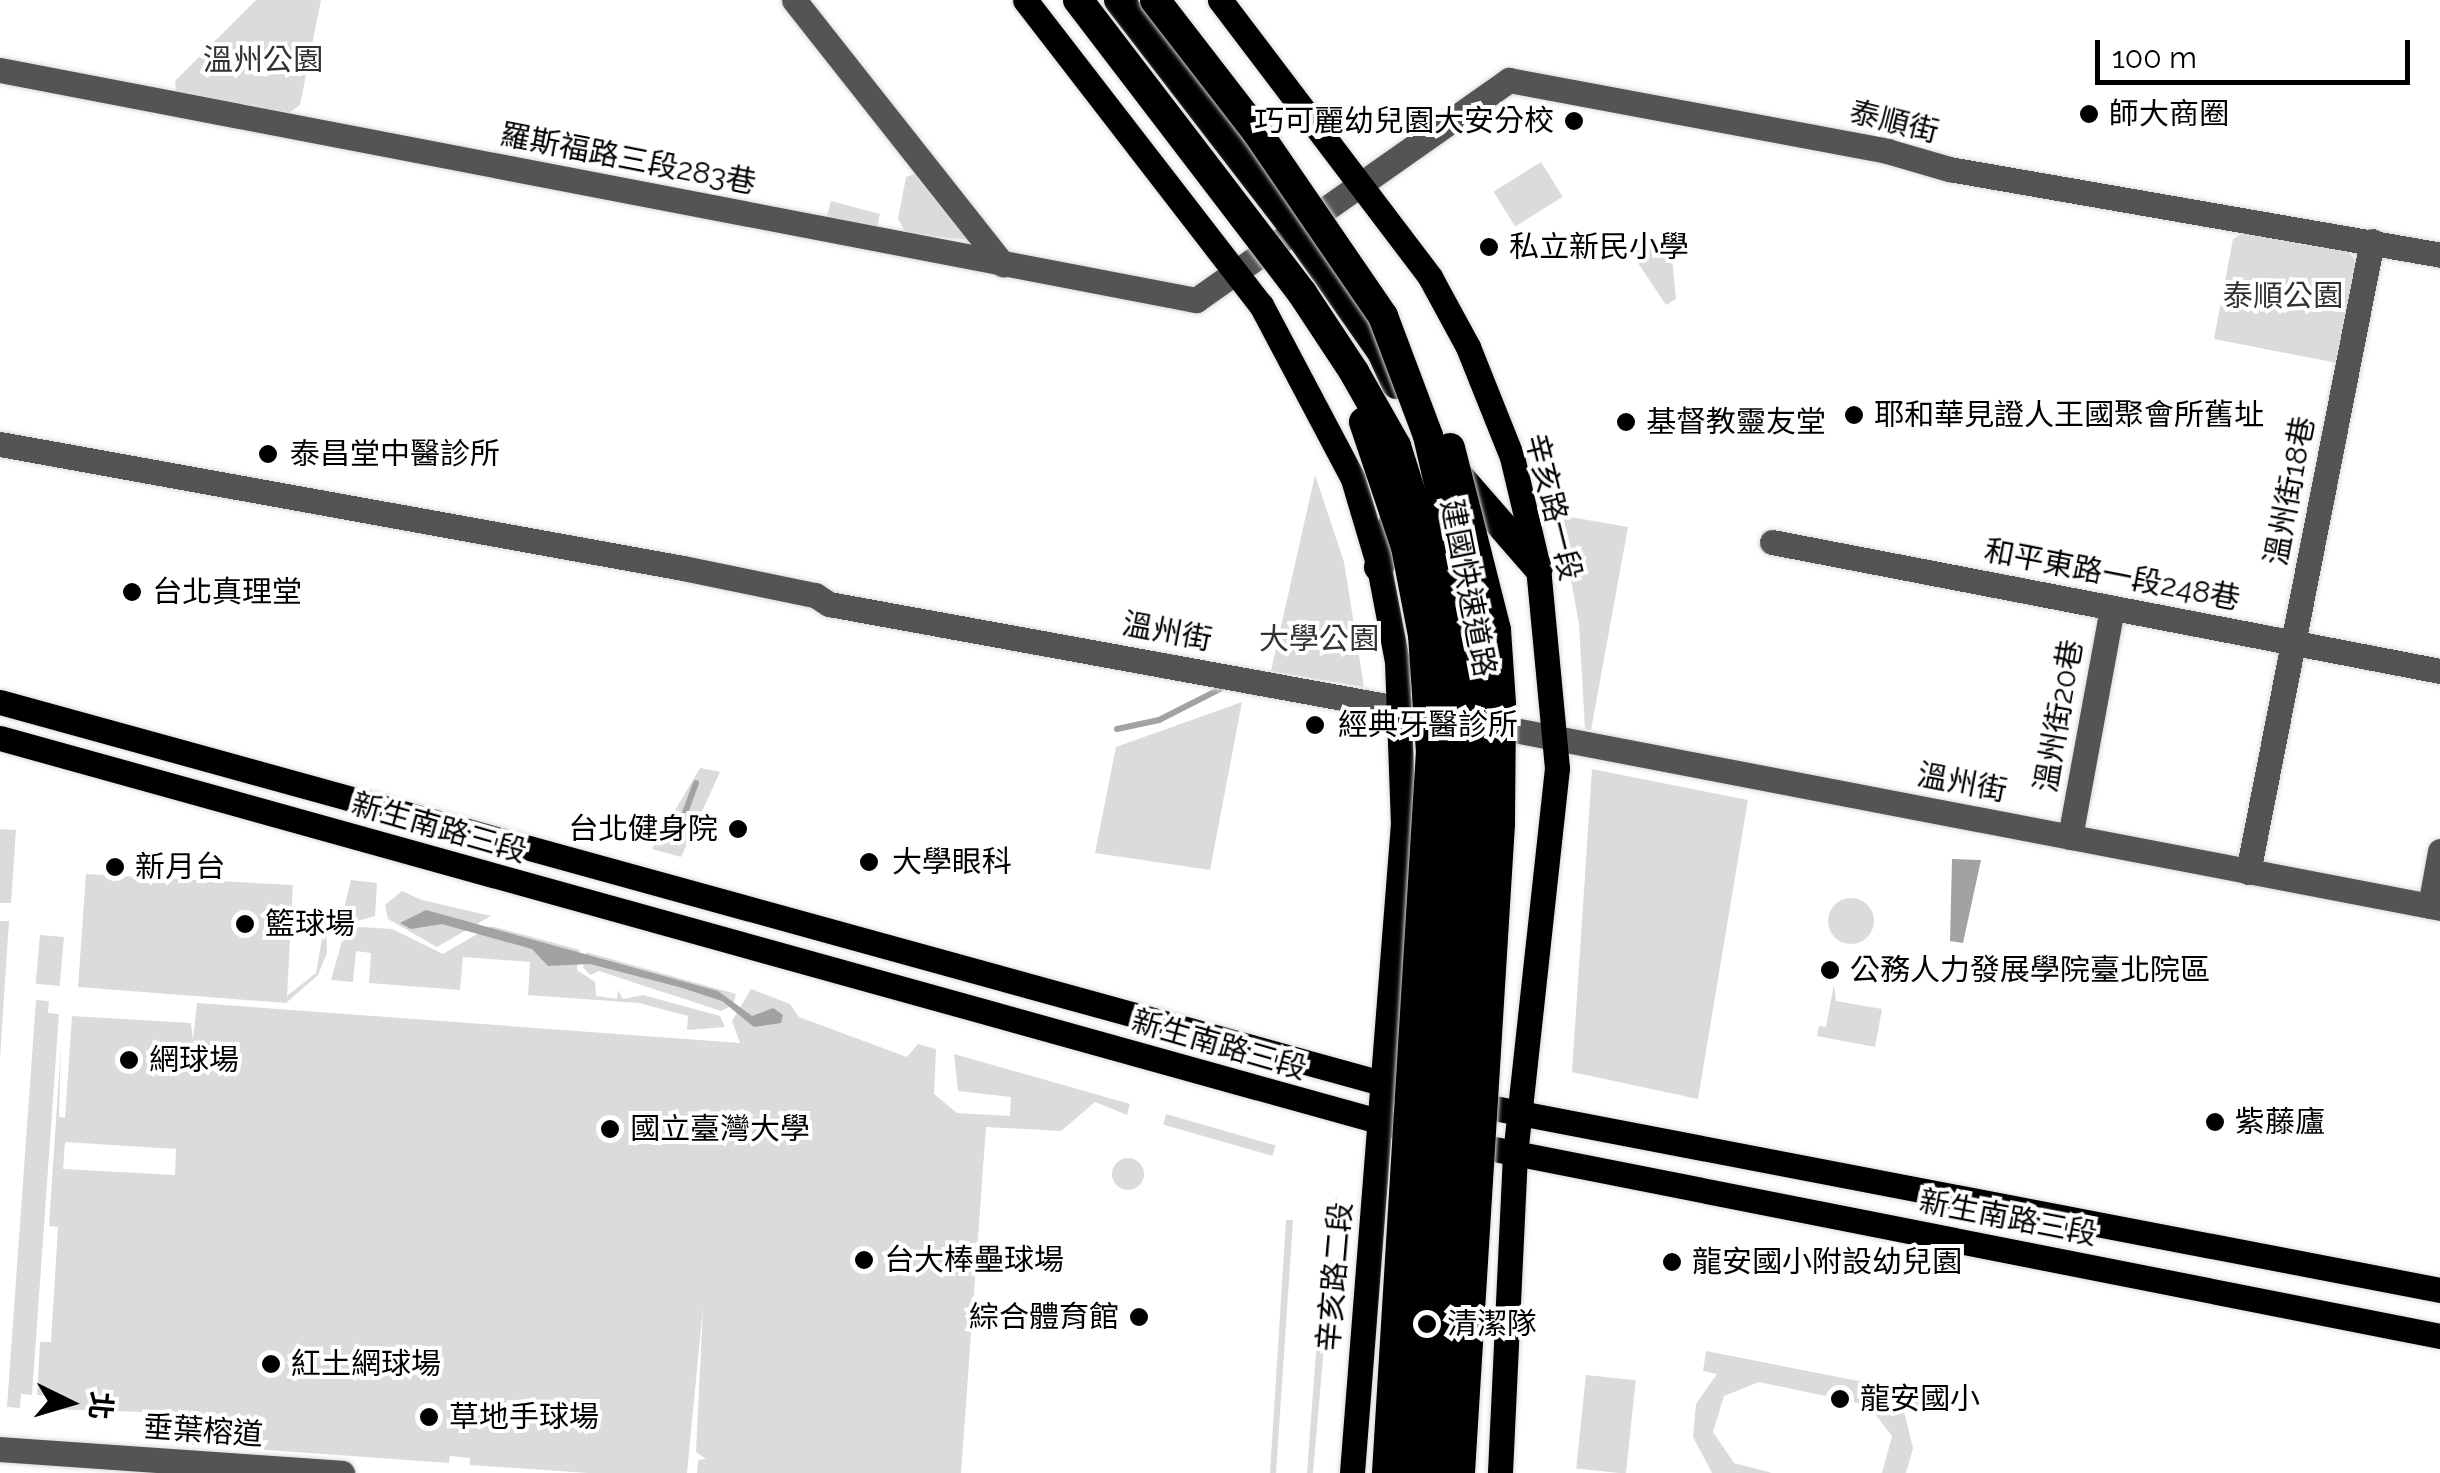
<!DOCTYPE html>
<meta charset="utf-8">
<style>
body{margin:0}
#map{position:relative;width:2440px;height:1473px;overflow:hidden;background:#fff;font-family:Raleway,"Noto Sans TC",sans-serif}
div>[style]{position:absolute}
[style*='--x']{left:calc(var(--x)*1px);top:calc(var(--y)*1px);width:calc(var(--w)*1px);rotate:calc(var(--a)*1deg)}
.green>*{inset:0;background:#dbdbdb;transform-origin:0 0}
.round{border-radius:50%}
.water>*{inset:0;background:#a2a2a2}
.stream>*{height:6px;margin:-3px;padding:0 3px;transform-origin:3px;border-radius:3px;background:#a2a2a2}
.roads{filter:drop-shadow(0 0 2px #dbdbdb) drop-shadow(0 0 2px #dbdbdb)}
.minor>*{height:25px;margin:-12.5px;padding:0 12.5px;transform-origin:12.5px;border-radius:12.5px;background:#545454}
.major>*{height:25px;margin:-12.5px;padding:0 12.5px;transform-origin:12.5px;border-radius:12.5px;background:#000}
.highway>*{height:30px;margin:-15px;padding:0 15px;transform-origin:15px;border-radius:15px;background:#000}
.bridges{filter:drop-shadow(0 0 2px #dbdbdb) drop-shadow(0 0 2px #dbdbdb)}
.highway-bridge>*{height:30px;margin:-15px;padding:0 15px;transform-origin:15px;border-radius:15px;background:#000}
.dots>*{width:28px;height:28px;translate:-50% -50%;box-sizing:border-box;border:5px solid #fff;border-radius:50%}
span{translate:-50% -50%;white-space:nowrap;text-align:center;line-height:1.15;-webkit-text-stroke:8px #fff;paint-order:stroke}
.park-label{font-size:30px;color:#323232}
.poi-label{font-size:30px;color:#000}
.left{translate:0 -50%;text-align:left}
.right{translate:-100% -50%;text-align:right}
.street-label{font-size:30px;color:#000}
.north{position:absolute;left:20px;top:1353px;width:100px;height:100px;-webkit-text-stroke:8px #fff;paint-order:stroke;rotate:95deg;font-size:28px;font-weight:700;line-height:40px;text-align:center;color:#000}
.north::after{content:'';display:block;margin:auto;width:35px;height:45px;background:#000;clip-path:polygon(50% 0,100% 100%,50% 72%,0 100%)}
.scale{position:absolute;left:2095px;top:40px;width:315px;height:45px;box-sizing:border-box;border:5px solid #000;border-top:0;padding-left:12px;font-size:30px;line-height:35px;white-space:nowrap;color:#000;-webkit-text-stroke:8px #fff;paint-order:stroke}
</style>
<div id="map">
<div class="green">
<i style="clip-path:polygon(256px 0,321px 0,300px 105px,289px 113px,176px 91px,175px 81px)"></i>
<i style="left:1541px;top:162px;width:41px;height:56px;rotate:58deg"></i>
<i style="clip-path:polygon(917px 173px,969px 240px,906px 233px,898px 219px,906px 177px)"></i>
<i style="clip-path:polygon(831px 201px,880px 214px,876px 231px,826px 221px)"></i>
<i style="clip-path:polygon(2244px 233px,2349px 252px,2356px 262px,2337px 363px,2214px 339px,2233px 239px)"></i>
<i style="clip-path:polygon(1626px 245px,1671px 248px,1676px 299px,1666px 305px)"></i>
<i style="clip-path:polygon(1315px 475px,1344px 562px,1364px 687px,1271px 671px)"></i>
<i style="clip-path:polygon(1559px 515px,1628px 527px,1591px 730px,1585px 729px,1579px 624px)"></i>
<i style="clip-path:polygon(1242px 702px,1210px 870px,1095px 853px,1116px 747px)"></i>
<i style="clip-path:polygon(700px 768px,720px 772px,681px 857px,652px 849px)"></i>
<i style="clip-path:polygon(1592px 769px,1748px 800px,1698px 1099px,1572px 1072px)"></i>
<i style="clip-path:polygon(0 829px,16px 830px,11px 903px,0 903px)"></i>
<i style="clip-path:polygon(86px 874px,293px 885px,287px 996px,316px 973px,326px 916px,327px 953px,318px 975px,286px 1003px,78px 987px)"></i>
<i style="clip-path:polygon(351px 880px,377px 883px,375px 916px,350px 923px,344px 909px)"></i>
<i style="clip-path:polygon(402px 891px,422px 900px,491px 916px,437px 947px,388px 919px,385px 905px)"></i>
<i class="round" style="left:1828px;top:898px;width:46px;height:46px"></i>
<i style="clip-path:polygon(0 921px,9px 921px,0 1059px)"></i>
<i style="clip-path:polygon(491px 926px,580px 950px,577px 970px,595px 982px,596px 996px,617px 999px,618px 990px,623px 999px,643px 995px,720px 1016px,725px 1027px,687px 1030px,688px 1016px,639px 1003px,528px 995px,530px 962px,463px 957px,460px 990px,369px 983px,371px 953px,356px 951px,353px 982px,331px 980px,343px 937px,359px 927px,392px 929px,443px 954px)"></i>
<i style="left:40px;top:935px;width:24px;height:49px;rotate:5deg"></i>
<i style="clip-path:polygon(586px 952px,736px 994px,733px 1005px,721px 1011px,599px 971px,590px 975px,583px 967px)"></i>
<i style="clip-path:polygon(1834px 984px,1836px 1001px,1882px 1009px,1875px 1047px,1817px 1036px,1819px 1026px,1826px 1027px)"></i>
<i style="clip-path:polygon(evenodd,751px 989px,790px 1004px,799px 1017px,907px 1057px,918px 1044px,936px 1049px,934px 1094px,957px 1113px,1010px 1116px,1011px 1097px,958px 1091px,954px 1054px,1130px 1104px,1127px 1115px,1095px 1102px,1061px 1131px,986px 1127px,961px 1473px,697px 1473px,698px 1460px,706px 1459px,696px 1452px,703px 1307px,687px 1473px,588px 1473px,470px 1465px,470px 1458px,450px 1456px,449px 1463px,182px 1444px,183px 1433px,208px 1434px,210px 1414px,47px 1409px,47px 1396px,37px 1395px,40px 1342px,51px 1342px,58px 1227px,49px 1226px,61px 1045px,59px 1117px,65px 1118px,72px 1016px,191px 1023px,193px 1040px,197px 1003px,740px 1043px,732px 1021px,751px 989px,65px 1142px,176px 1149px,175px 1175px,63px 1169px,65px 1142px)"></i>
<i style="clip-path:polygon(36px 1000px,49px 1001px,48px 1013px,59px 1014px,32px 1395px,21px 1394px,20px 1408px,7px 1407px)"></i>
<i style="left:1166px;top:1114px;width:114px;height:11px;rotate:16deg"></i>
<i class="round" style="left:1112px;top:1158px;width:32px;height:32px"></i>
<i style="clip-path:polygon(1337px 1197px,1313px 1473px,1307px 1473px,1327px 1206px)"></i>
<i style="clip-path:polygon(1286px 1220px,1293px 1220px,1276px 1473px,1270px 1473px)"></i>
<i style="clip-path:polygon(1706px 1351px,1930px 1395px,1926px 1415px,1904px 1411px,1913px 1448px,1906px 1473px,1882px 1473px,1892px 1436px,1868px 1405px,1759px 1382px,1724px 1396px,1713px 1432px,1734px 1463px,1772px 1473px,1712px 1473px,1693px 1437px,1696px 1404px,1717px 1374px,1703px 1371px)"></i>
<i style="left:1586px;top:1375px;width:50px;height:94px;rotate:6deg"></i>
</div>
<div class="water">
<i style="clip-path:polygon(1952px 859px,1981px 860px,1963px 943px,1950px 941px)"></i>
<i style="clip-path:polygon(426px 910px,718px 991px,752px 1016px,773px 1008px,783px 1015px,781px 1023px,754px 1027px,722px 1001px,679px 987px,590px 964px,548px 966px,532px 949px,442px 924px,411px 929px,400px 923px)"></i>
</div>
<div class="stream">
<i style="--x:1117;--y:729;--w:43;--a:-12.1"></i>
<i style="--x:1159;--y:720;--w:71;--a:-26.9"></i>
<i style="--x:679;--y:829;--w:49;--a:-69.7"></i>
</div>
<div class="roads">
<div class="minor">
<i style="--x:794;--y:0;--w:337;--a:51.7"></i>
<i style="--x:0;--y:70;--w:1218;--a:10.89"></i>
<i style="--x:1196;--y:300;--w:383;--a:-35.1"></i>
<i style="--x:1509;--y:80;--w:385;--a:10.6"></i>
<i style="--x:1887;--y:151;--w:65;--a:16.2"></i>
<i style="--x:1949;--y:169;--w:498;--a:9.9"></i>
<i style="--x:0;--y:444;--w:694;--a:10.29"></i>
<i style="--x:683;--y:568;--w:135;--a:11.6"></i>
<i style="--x:815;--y:595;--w:17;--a:33"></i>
<i style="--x:829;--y:604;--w:600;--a:10.37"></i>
<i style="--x:1772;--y:542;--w:680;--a:10.93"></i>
<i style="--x:1483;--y:724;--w:975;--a:10.88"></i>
<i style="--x:2070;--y:837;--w:233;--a:-79.6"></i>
<i style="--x:2248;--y:872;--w:643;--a:-78.88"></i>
<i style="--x:2430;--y:906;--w:56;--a:-79.7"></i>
<i style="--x:0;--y:1449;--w:343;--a:4"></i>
</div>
<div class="major">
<i style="--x:1025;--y:0;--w:386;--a:52.3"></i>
<i style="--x:1261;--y:305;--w:197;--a:62.1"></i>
<i style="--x:1353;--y:479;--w:92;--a:73.5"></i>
<i style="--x:1379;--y:567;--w:96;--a:79.2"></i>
<i style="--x:1397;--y:661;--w:162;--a:87.9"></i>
<i style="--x:1403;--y:823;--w:652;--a:94.49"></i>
<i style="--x:1220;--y:0;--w:348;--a:52.8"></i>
<i style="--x:1430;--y:277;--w:80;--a:61.5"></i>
<i style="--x:1468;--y:347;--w:118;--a:68.2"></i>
<i style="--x:1512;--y:457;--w:113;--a:76.7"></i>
<i style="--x:1538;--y:567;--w:202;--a:84.6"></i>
<i style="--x:1557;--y:768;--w:388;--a:96.2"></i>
<i style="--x:1515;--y:1154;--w:319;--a:92.7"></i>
<i style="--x:0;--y:702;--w:1481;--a:15.42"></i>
<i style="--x:0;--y:738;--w:1479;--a:15.53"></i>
<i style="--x:1468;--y:1103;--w:990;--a:10.89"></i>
<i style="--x:1464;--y:1143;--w:995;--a:11.19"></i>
</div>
<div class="highway">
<i style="--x:1119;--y:0;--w:292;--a:52.4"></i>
<i style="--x:1297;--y:231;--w:148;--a:54.9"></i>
<i style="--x:1382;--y:352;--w:35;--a:66"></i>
<i style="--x:1448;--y:464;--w:137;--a:48.9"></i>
<i style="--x:1379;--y:567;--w:66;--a:-71.6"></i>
</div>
</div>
<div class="bridges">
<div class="highway-bridge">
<i style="--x:1078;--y:0;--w:369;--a:52.6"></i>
<i style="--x:1302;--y:293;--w:95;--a:56.6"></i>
<i style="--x:1354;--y:372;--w:85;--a:60.4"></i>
<i style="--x:1396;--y:446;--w:130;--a:72.5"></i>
<i style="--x:1435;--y:570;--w:131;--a:81.7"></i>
<i style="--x:1454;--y:700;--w:119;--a:91"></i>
<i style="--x:1452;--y:819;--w:655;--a:93.76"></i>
<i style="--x:1155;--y:0;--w:167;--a:52.3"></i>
<i style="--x:1257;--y:132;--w:223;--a:55.6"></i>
<i style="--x:1383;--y:316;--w:128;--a:69.4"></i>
<i style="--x:1428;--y:436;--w:200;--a:77"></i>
<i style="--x:1473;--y:631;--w:79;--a:84.9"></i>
<i style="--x:1480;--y:710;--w:185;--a:92.2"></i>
<i style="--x:1473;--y:895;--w:579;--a:93.96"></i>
<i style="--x:1364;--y:422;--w:132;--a:71.4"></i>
<i style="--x:1406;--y:547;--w:90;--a:79.1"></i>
<i style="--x:1423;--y:635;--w:116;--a:86.1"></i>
<i style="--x:1431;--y:751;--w:723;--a:93.49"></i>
<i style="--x:1450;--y:448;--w:188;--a:75.8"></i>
<i style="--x:1496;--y:630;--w:74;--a:86.1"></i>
<i style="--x:1501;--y:704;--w:120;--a:90.5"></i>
<i style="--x:1500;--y:824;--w:650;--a:93.53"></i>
</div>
</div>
<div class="dots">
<i style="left:2089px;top:114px;background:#000"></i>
<i style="left:1574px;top:121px;background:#000"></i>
<i style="left:1489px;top:247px;background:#000"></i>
<i style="left:1854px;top:415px;background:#000"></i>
<i style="left:1626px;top:422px;background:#000"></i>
<i style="left:268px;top:454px;background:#000"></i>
<i style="left:132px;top:592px;background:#000"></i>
<i style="left:1315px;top:725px;background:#000"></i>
<i style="left:738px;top:829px;background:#000"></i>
<i style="left:869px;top:862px;background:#000"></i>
<i style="left:115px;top:867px;background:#000"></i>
<i style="left:245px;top:924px;background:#000"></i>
<i style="left:1830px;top:970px;background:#000"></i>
<i style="left:129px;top:1060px;background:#000"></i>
<i style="left:2215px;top:1122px;background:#000"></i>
<i style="left:610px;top:1129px;background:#000"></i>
<i style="left:864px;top:1260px;background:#000"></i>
<i style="left:1672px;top:1262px;background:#000"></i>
<i style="left:1139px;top:1317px;background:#000"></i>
<i style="left:1427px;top:1324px;background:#000"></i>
<i style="left:271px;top:1364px;background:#000"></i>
<i style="left:1840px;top:1399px;background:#000"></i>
<i style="left:429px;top:1417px;background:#000"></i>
</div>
<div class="park-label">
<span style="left:263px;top:60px">溫州公園</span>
<span style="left:2283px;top:296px">泰順公園</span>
<span style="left:1319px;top:639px">大學公園</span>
</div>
<div class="poi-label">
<span class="left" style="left:2109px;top:114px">師大商圈</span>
<span class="right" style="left:1554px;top:121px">巧可麗幼兒園大安分校</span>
<span class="left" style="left:1509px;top:247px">私立新民小學</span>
<span class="left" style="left:1874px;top:415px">耶和華見證人王國聚會所舊址</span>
<span class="left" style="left:1646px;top:422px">基督教靈友堂</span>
<span class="left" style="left:290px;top:454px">泰昌堂中醫診所</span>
<span class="left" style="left:152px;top:592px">台北真理堂</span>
<span class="left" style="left:1338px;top:725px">經典牙醫診所</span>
<span class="right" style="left:718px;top:829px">台北健身院</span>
<span class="left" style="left:892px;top:862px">大學眼科</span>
<span class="left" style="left:135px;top:867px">新月台</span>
<span class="left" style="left:265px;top:924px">籃球場</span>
<span class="left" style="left:1850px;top:970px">公務人力發展學院臺北院區</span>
<span class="left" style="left:149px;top:1060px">網球場</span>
<span class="left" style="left:2235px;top:1122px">紫藤廬</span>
<span class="left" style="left:630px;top:1129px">國立臺灣大學</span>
<span class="left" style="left:884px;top:1260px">台大棒壘球場</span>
<span class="left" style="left:1692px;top:1262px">龍安國小附設幼兒園</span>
<span class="right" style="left:1119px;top:1317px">綜合體育館</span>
<span class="left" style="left:1447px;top:1324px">清潔隊</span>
<span class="left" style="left:291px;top:1364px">紅土網球場</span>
<span class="left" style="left:1860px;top:1399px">龍安國小</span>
<span class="left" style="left:449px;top:1417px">草地手球場</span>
</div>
<div class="street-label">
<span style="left:1894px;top:122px;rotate:14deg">泰順街</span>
<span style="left:628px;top:159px;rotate:11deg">羅斯福路三段283巷</span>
<span style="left:2290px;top:491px;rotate:-79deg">溫州街18巷</span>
<span style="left:1553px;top:507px;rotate:76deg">辛亥路一段</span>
<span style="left:2112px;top:575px;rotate:11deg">和平東路一段248巷</span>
<span style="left:1468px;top:588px;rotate:79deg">建國快速道路</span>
<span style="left:1167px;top:632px;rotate:11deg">溫州街</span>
<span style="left:2059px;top:716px;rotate:-80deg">溫州街20巷</span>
<span style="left:1962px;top:783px;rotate:11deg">溫州街</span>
<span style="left:439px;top:828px;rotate:16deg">新生南路三段</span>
<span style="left:1219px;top:1045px;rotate:16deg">新生南路三段</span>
<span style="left:2008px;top:1218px;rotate:11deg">新生南路三段</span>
<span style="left:1335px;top:1277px;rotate:-85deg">辛亥路二段</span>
<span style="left:203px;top:1431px;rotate:4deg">垂葉榕道</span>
</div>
<div class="north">北</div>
<div class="scale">100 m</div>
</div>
